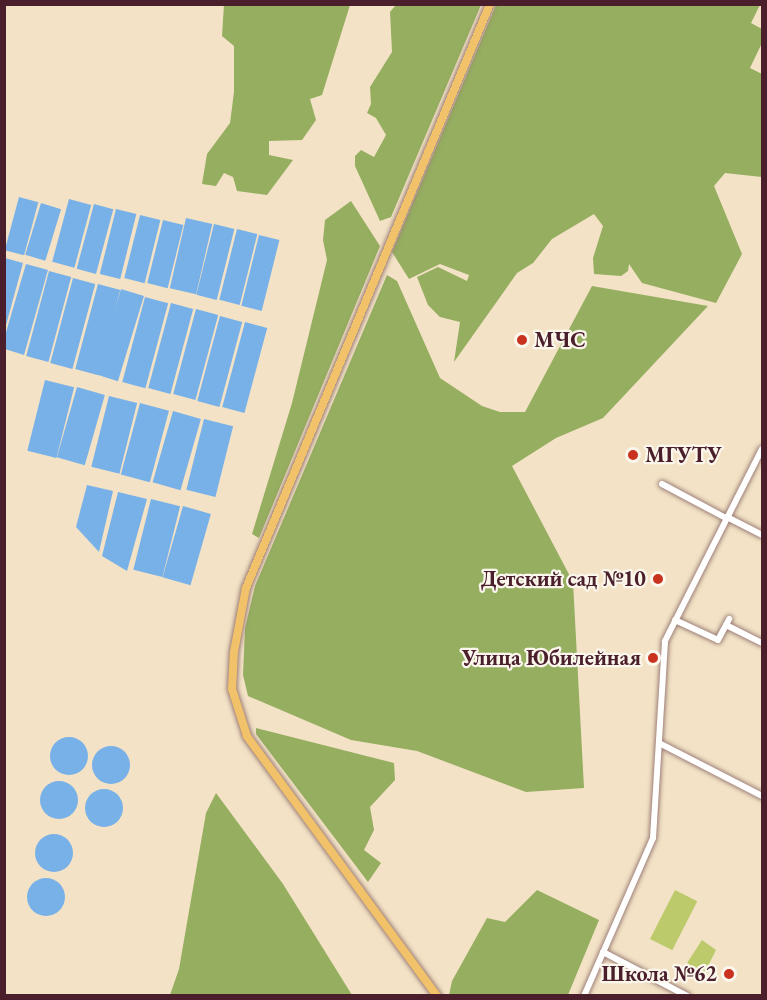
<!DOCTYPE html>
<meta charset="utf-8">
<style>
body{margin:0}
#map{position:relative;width:767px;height:1000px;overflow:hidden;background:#f3e2c6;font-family:"EB Garamond",serif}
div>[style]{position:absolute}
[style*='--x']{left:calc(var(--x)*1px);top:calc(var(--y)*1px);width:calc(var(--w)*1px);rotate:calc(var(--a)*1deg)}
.green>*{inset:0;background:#bcca6c;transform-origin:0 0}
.forest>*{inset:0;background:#95ae60}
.water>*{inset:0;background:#78b1e8;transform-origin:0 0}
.round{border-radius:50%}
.roads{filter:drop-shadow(0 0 2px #9e8078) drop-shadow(0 0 2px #9e8078)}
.minor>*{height:6px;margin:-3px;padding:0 3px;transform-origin:3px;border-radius:3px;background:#fff}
.major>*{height:8px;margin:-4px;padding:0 4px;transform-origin:4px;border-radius:4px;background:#f2c26a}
.dots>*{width:16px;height:16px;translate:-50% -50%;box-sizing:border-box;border:3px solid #fbf7ec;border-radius:50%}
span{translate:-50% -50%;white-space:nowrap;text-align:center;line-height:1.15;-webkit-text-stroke:4.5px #fbf7ec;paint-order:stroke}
.poi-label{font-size:22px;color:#4a1f2b;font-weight:700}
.left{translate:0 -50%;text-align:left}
.right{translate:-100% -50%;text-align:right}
.frame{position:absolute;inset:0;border:6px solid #4a1f2b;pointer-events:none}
</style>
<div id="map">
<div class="green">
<i style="left:675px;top:890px;width:25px;height:55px;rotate:27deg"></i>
<i style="clip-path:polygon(702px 940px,716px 950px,704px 974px,687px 963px)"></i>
</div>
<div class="forest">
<i style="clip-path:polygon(224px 4px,350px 5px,322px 95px,310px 99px,316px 120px,302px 140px,269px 141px,269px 155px,293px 160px,267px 195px,237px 191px,233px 177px,224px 173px,216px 186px,202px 184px,207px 154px,230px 123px,234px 92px,234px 46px,222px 36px)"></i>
<i style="clip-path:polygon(396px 5px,481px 5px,391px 217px,380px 221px,355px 166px,355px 156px,361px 150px,374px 157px,386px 135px,376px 118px,367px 113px,371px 104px,370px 87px,392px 52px,390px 12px)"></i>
<i style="clip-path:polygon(496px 5px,760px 5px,751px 23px,762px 29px,762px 43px,750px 68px,762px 74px,762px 177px,725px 173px,714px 186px,742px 254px,716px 303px,642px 283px,629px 264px,628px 271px,621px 276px,594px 274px,593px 258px,603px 226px,594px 214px,552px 239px,533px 263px,517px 273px,454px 362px,460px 322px,440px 317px,428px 305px,417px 277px,438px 267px,467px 281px,469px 275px,440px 264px,409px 279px,392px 252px)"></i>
<i style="clip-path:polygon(351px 201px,380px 246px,259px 538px,252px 534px,292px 403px,327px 260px,323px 240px,325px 220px)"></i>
<i style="clip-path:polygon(387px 275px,397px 281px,440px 378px,482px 406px,500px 412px,525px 412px,592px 286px,708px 306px,603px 418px,556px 438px,512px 466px,573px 582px,584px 788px,526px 792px,417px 751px,351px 740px,248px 696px,243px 675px,245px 628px,255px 586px)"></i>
<i style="clip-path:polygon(256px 728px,394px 763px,395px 780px,370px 807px,374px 830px,364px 850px,381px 863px,368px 882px,256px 734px)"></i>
<i style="clip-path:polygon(216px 793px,283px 884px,352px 995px,170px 995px,179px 969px,206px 813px)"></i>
<i style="clip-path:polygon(537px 890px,599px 920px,568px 995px,449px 995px,452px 981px,487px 918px,505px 922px)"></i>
</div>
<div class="water">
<i style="left:19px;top:197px;width:20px;height:55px;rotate:15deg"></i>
<i style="left:69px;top:199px;width:23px;height:65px;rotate:15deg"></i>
<i style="left:41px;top:203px;width:21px;height:54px;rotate:17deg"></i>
<i style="left:94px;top:204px;width:20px;height:67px;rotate:15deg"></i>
<i style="left:116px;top:209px;width:21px;height:67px;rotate:14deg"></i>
<i style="left:140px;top:215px;width:21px;height:65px;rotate:14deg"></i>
<i style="left:186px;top:218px;width:27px;height:72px;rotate:13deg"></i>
<i style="left:163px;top:220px;width:21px;height:65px;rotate:14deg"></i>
<i style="left:214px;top:224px;width:21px;height:73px;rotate:14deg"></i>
<i style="left:237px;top:229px;width:21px;height:73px;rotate:14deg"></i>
<i style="left:259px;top:235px;width:21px;height:73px;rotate:14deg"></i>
<i style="clip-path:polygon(5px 258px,23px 263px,5px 329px,4px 258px)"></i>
<i style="clip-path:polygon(26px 264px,48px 270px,24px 355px,5px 349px,4px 339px)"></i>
<i style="left:49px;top:271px;width:23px;height:88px;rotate:15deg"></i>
<i style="left:73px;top:278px;width:23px;height:88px;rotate:15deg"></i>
<i style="left:98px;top:284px;width:23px;height:88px;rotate:15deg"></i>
<i style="left:121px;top:289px;width:24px;height:89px;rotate:17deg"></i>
<i style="left:145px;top:297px;width:24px;height:88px;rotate:15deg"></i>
<i style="left:171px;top:303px;width:23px;height:88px;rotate:15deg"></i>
<i style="left:196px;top:309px;width:23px;height:88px;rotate:15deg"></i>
<i style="left:220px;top:316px;width:23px;height:88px;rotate:15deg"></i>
<i style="left:245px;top:322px;width:23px;height:88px;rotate:15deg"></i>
<i style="left:45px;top:380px;width:30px;height:73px;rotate:14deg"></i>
<i style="left:77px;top:387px;width:29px;height:73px;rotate:16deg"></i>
<i style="left:109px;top:396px;width:29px;height:73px;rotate:14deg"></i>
<i style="left:140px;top:403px;width:30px;height:74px;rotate:15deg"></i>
<i style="left:173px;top:411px;width:29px;height:74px;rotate:16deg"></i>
<i style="left:204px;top:419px;width:30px;height:73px;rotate:14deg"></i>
<i style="clip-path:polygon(87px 485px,113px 491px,99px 552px,76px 527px)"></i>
<i style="clip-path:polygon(118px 492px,147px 499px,127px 571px,102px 556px)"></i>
<i style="left:151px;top:499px;width:30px;height:73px;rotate:14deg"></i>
<i style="left:183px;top:506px;width:29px;height:74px;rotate:16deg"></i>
<i class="round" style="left:50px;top:737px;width:38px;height:38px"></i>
<i class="round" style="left:92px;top:746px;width:38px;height:38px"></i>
<i class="round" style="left:40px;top:781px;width:38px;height:38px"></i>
<i class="round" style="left:85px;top:789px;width:38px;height:38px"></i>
<i class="round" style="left:35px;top:834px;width:38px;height:38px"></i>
<i class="round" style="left:27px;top:878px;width:38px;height:38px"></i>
</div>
<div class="roads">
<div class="minor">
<i style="--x:662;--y:484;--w:72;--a:28"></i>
<i style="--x:727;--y:517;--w:39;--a:27"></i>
<i style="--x:675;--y:620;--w:47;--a:24.9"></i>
<i style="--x:718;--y:640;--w:24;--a:-62"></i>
<i style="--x:726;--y:625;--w:40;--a:26.6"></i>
<i style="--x:661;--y:744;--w:114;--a:27.2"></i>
<i style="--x:603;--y:952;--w:95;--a:27.6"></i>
<i style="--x:584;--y:996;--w:172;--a:-66.4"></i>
<i style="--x:653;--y:838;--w:197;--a:-86.5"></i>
<i style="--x:665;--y:641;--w:215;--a:-63.2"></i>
</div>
<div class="major">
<i style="--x:437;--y:996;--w:322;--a:-126.2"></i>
<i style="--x:247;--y:736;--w:49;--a:-107.7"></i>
<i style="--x:232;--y:689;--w:37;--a:-87"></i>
<i style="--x:234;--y:652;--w:65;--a:-79.4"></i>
<i style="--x:246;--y:588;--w:633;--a:-67.32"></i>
</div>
</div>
<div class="dots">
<i style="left:522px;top:340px;background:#c8321e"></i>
<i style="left:633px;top:455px;background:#c8321e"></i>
<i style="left:658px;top:579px;background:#c8321e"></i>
<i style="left:653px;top:658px;background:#c8321e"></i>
<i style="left:729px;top:974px;background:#c8321e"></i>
</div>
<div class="poi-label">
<span class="left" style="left:534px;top:340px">МЧС</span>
<span class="left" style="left:645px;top:455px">МГУТУ</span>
<span class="right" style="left:646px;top:579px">Детский сад №10</span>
<span class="right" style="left:641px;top:658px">Улица Юбилейная</span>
<span class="right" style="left:717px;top:974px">Школа №62</span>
</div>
<div class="frame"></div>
</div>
